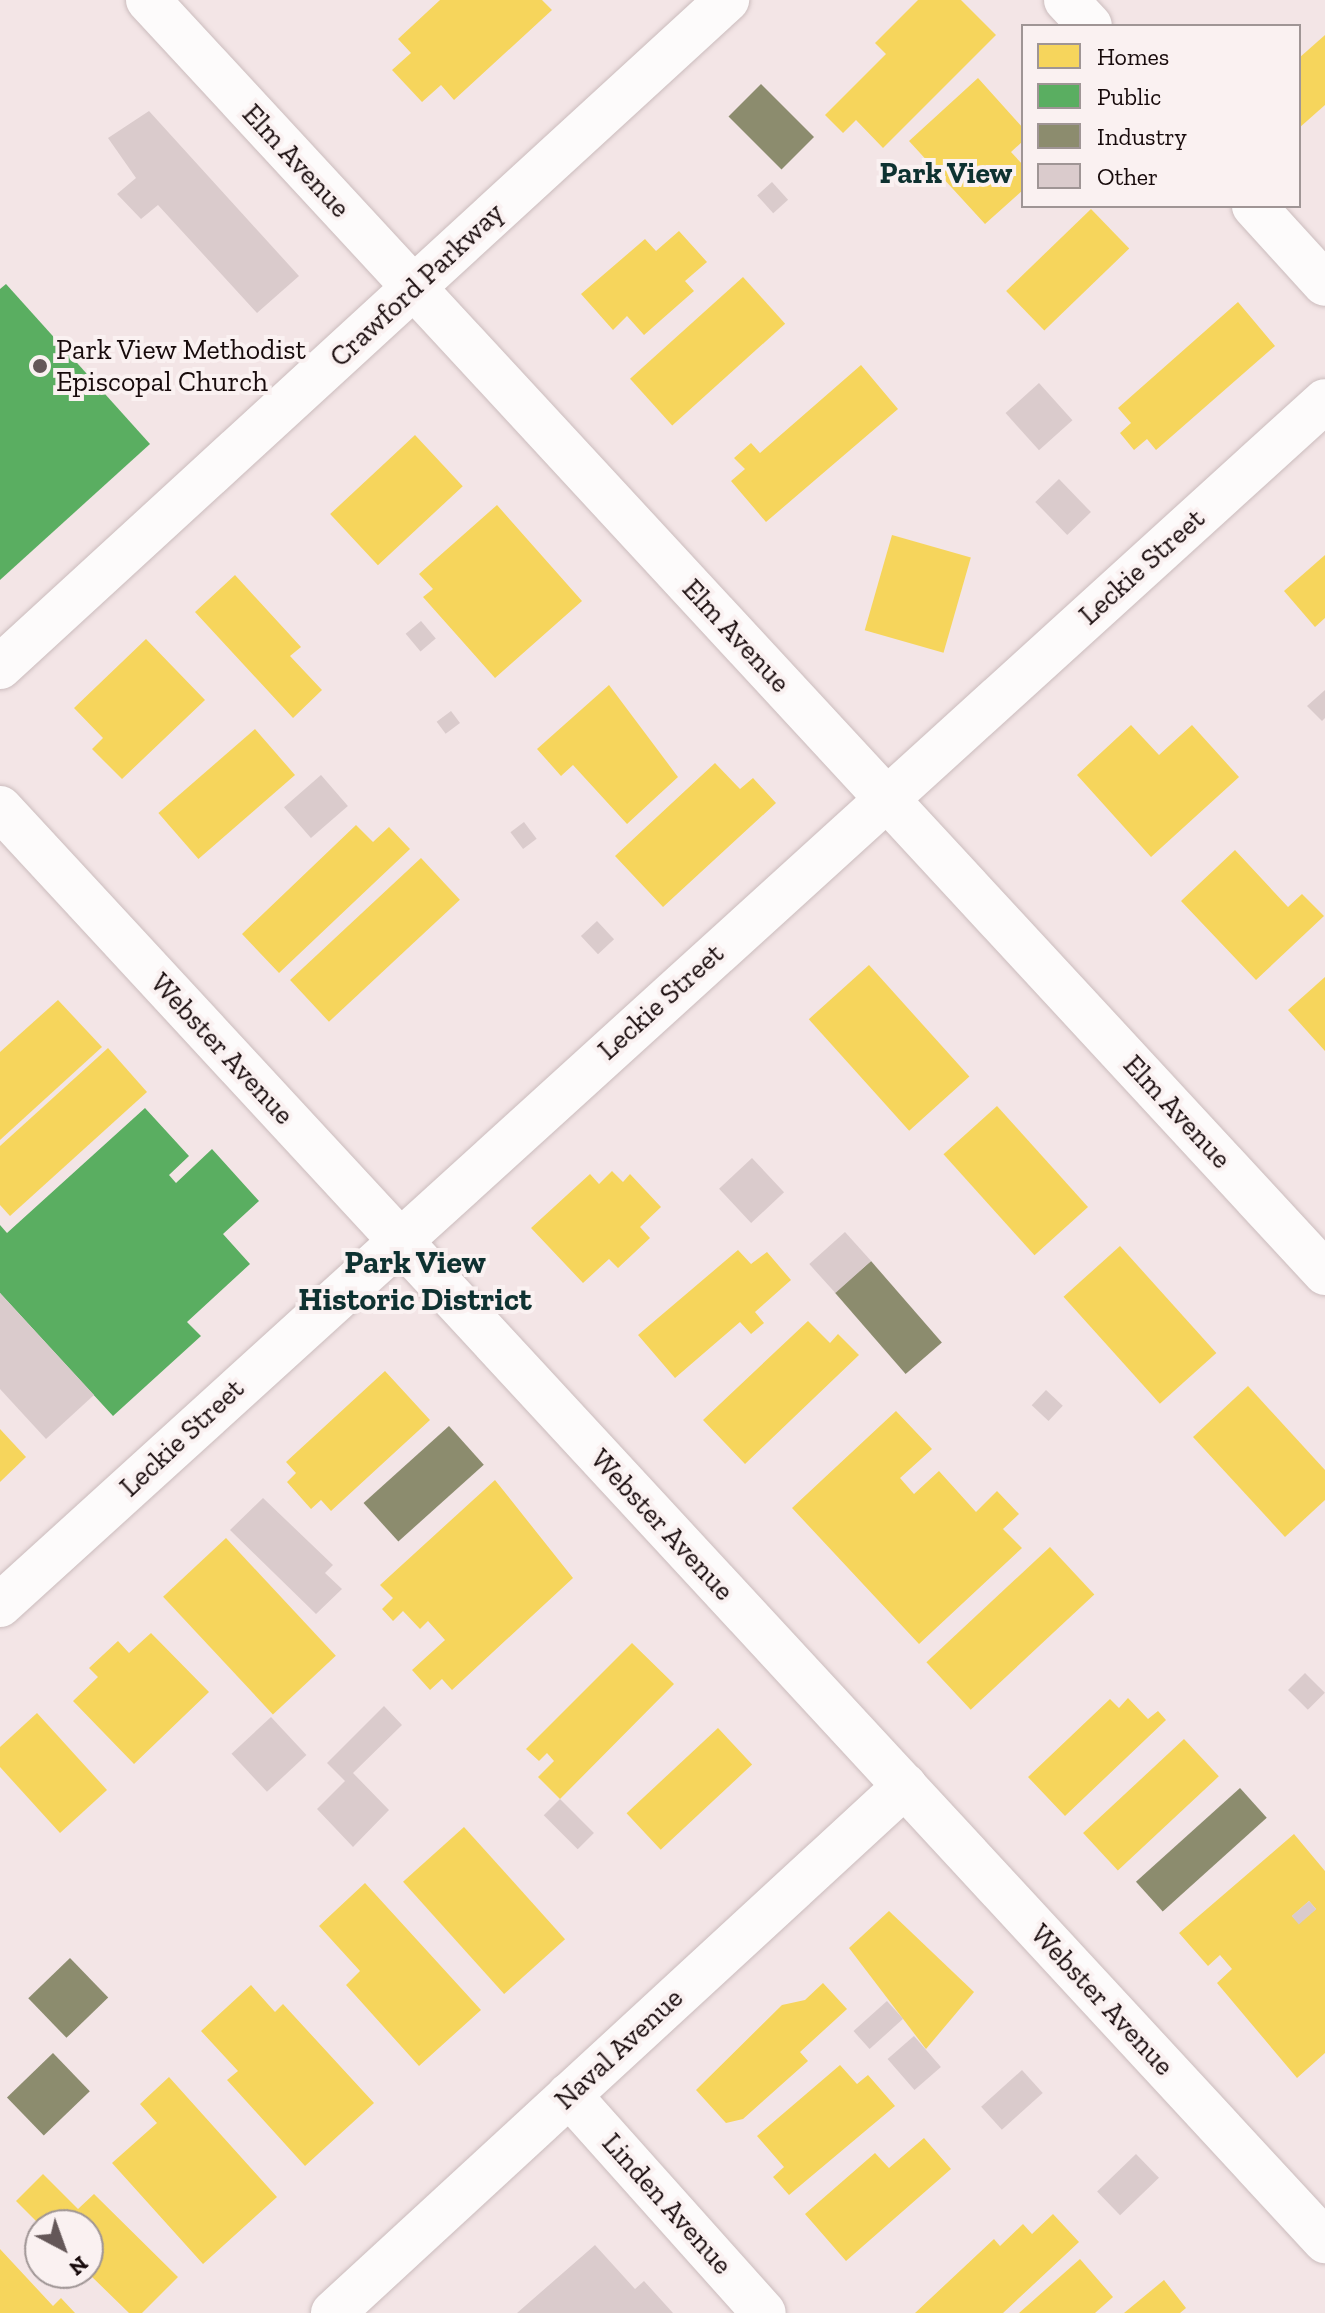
<!DOCTYPE html>
<style>
body{margin:0}
#map{position:relative;width:1325px;height:2313px;overflow:hidden;background:#f3e5e6;font-family:"Zilla Slab",serif}
div>[style]{position:absolute}
[style*='--x']{left:calc(var(--x)*1px);top:calc(var(--y)*1px);width:calc(var(--w)*1px);rotate:calc(var(--a)*1deg)}
.homes>*{inset:0;background:#f6d55c;transform-origin:0 0}
.public>*{inset:0;background:#5aae61}
.industry>*{inset:0;background:#8c8c6e;transform-origin:0 0}
.building>*{inset:0;background:#dacbcc;transform-origin:0 0}
.roads{filter:drop-shadow(0 0 2px #cbbcbd) drop-shadow(0 0 2px #cbbcbd)}
.minor>*{height:44px;margin:-22px;padding:0 22px;transform-origin:22px;border-radius:22px;background:#fdfbfb}
.dots>*{width:22px;height:22px;translate:-50% -50%;box-sizing:border-box;border:4px solid #faf1f1;border-radius:50%}
span{translate:-50% -50%;white-space:nowrap;text-align:center;line-height:1.15;-webkit-text-stroke:8px #faf1f1;paint-order:stroke}
.street-label{font-size:28px;color:#170a0b}
.poi-label{font-size:28px;color:#170a0b}
.left{translate:0 -50%;text-align:left}
.neighbourhood-label{font-size:30px;color:#0e3231;font-weight:700}
.quarter-label{font-size:32px;color:#0e3231;font-weight:700}
.legend{position:absolute;left:1021px;top:24px;width:280px;height:184px;box-sizing:border-box;background:#faf1f1;border:2px solid #9f9595;margin:0;padding:10px 14px;list-style:none;font-size:24px;color:#170a0b}
.legend li{display:flex;align-items:center;gap:16px;height:40px}
.legend b{width:40px;border:2px solid #9f9595}
.north{position:absolute;left:24px;top:2209px;width:80px;height:80px;box-sizing:border-box;background:#faf1f1;border:2px solid #9f9595;border-radius:50%;rotate:139deg;font-size:22px;font-weight:700;line-height:32px;text-align:center;color:#170a0b}
.north::after{content:'';display:block;margin:auto;width:28px;height:36px;background:#645758;clip-path:polygon(50% 0,100% 100%,50% 72%,0 100%)}
</style>
<div id="map">
<div class="homes">
<i style="clip-path:polygon(440px 0,542px 0,552px 10px,454px 100px,441px 85px,422px 102px,392px 70px,411px 53px,398px 39px)"></i>
<i style="clip-path:polygon(918px 0,961px 0,996px 35px,883px 148px,856px 120px,843px 133px,825px 115px,886px 54px,875px 43px)"></i>
<i style="clip-path:polygon(1325px 35px,1325px 105px,1299px 128px,1299px 58px)"></i>
<i style="clip-path:polygon(978px 78px,1023px 128px,1023px 141px,1011px 152px,1023px 165px,1023px 190px,985px 224px,909px 141px)"></i>
<i style="left:1091px;top:209px;width:55px;height:118px;rotate:46deg"></i>
<i style="clip-path:polygon(679px 231px,707px 262px,685px 281px,694px 291px,644px 335px,627px 316px,613px 330px,581px 294px,645px 239px,656px 251px)"></i>
<i style="left:743px;top:277px;width:63px;height:152px;rotate:48deg"></i>
<i style="clip-path:polygon(1238px 302px,1275px 346px,1156px 450px,1147px 439px,1134px 450px,1120px 433px,1131px 423px,1118px 408px)"></i>
<i style="clip-path:polygon(861px 365px,898px 409px,766px 522px,731px 481px,745px 469px,734px 458px,751px 443px,760px 453px)"></i>
<i style="left:415px;top:435px;width:70px;height:116px;rotate:47deg"></i>
<i style="clip-path:polygon(497px 505px,582px 601px,495px 678px,423px 597px,433px 589px,419px 574px)"></i>
<i style="left:892px;top:535px;width:82px;height:99px;rotate:16deg"></i>
<i style="clip-path:polygon(1325px 555px,1325px 618px,1315px 627px,1284px 591px)"></i>
<i style="clip-path:polygon(235px 575px,301px 647px,290px 656px,322px 690px,293px 718px,195px 612px)"></i>
<i style="clip-path:polygon(146px 639px,205px 700px,122px 779px,92px 749px,103px 738px,74px 708px)"></i>
<i style="clip-path:polygon(609px 685px,678px 777px,627px 824px,573px 765px,561px 776px,537px 749px)"></i>
<i style="clip-path:polygon(1131px 725px,1159px 755px,1192px 725px,1239px 777px,1151px 857px,1077px 775px)"></i>
<i style="left:255px;top:729px;width:61px;height:128px;rotate:49deg"></i>
<i style="clip-path:polygon(715px 763px,740px 789px,753px 778px,776px 803px,663px 907px,615px 856px)"></i>
<i style="clip-path:polygon(356px 825px,373px 842px,389px 827px,410px 849px,279px 973px,242px 934px)"></i>
<i style="clip-path:polygon(1235px 850px,1288px 907px,1302px 894px,1324px 916px,1256px 980px,1181px 901px)"></i>
<i style="left:421px;top:858px;width:57px;height:179px;rotate:47deg"></i>
<i style="left:869px;top:965px;width:150px;height:81px;rotate:48deg"></i>
<i style="clip-path:polygon(1325px 977px,1325px 1051px,1288px 1010px)"></i>
<i style="clip-path:polygon(58px 1000px,102px 1047px,0 1140px,0 1052px)"></i>
<i style="clip-path:polygon(108px 1048px,147px 1092px,10px 1216px,0 1205px,0 1146px)"></i>
<i style="left:997px;top:1106px;width:136px;height:72px;rotate:48deg"></i>
<i style="clip-path:polygon(612px 1171px,623px 1182px,630px 1174px,661px 1207px,640px 1227px,650px 1238px,618px 1268px,609px 1259px,583px 1283px,531px 1228px,590px 1174px,599px 1184px)"></i>
<i style="left:1120px;top:1246px;width:144px;height:76px;rotate:48deg"></i>
<i style="clip-path:polygon(738px 1250px,751px 1264px,767px 1252px,791px 1280px,755px 1312px,764px 1323px,751px 1334px,740px 1322px,675px 1378px,638px 1335px)"></i>
<i style="clip-path:polygon(808px 1321px,830px 1343px,838px 1334px,859px 1355px,745px 1464px,703px 1420px)"></i>
<i style="clip-path:polygon(385px 1371px,430px 1420px,331px 1511px,321px 1500px,311px 1509px,287px 1482px,296px 1473px,286px 1462px)"></i>
<i style="clip-path:polygon(1248px 1386px,1325px 1470px,1325px 1500px,1285px 1537px,1193px 1437px)"></i>
<i style="clip-path:polygon(896px 1411px,932px 1449px,900px 1478px,914px 1494px,939px 1471px,976px 1512px,997px 1491px,1019px 1514px,1003px 1529px,1022px 1548px,919px 1644px,792px 1508px)"></i>
<i style="clip-path:polygon(0 1429px,26px 1457px,0 1482px)"></i>
<i style="clip-path:polygon(495px 1480px,573px 1578px,452px 1690px,442px 1679px,430px 1690px,412px 1670px,445px 1640px,428px 1621px,420px 1629px,403px 1611px,393px 1621px,382px 1609px,393px 1598px,380px 1585px)"></i>
<i style="left:226px;top:1538px;width:161px;height:86px;rotate:47deg"></i>
<i style="left:1050px;top:1547px;width:65px;height:169px;rotate:47deg"></i>
<i style="clip-path:polygon(151px 1633px,209px 1692px,134px 1764px,73px 1701px,98px 1677px,89px 1668px,118px 1641px,129px 1653px)"></i>
<i style="clip-path:polygon(632px 1643px,674px 1684px,560px 1799px,538px 1777px,554px 1761px,547px 1753px,539px 1761px,526px 1749px)"></i>
<i style="clip-path:polygon(1128px 1698px,1148px 1719px,1158px 1711px,1166px 1720px,1065px 1816px,1028px 1777px,1110px 1699px,1119px 1708px)"></i>
<i style="clip-path:polygon(37px 1713px,107px 1790px,60px 1833px,0 1767px,0 1747px)"></i>
<i style="left:718px;top:1728px;width:50px;height:125px;rotate:47deg"></i>
<i style="left:1184px;top:1739px;width:51px;height:138px;rotate:47deg"></i>
<i style="left:464px;top:1827px;width:151px;height:82px;rotate:48deg"></i>
<i style="clip-path:polygon(evenodd,1294px 1834px,1325px 1871px,1325px 2053px,1297px 2078px,1217px 1983px,1232px 1969px,1220px 1955px,1208px 1966px,1179px 1933px,1294px 1834px,1309px 1901px,1316px 1909px,1299px 1923px,1292px 1916px,1309px 1901px)"></i>
<i style="clip-path:polygon(365px 1883px,481px 2010px,419px 2066px,346px 1985px,360px 1971px,319px 1926px)"></i>
<i style="clip-path:polygon(889px 1911px,974px 1992px,926px 2049px,849px 1948px)"></i>
<i style="clip-path:polygon(823px 1983px,847px 2009px,800px 2052px,808px 2061px,743px 2119px,726px 2123px,696px 2090px,782px 2005px,805px 2000px)"></i>
<i style="clip-path:polygon(251px 1985px,275px 2012px,283px 2004px,374px 2103px,305px 2166px,227px 2080px,238px 2071px,201px 2031px)"></i>
<i style="clip-path:polygon(840px 2065px,857px 2084px,868px 2075px,895px 2106px,789px 2195px,773px 2177px,784px 2167px,757px 2136px)"></i>
<i style="clip-path:polygon(169px 2077px,277px 2197px,203px 2264px,112px 2163px,157px 2123px,140px 2104px)"></i>
<i style="clip-path:polygon(924px 2138px,951px 2169px,846px 2261px,805px 2214px,875px 2153px,889px 2168px)"></i>
<i style="clip-path:polygon(43px 2174px,78px 2209px,94px 2194px,178px 2277px,142px 2313px,129px 2313px,88px 2273px,88px 2225px,40px 2225px,16px 2201px)"></i>
<i style="clip-path:polygon(1053px 2214px,1079px 2242px,1003px 2313px,915px 2313px,994px 2239px,1000px 2246px,1023px 2224px,1032px 2234px)"></i>
<i style="clip-path:polygon(0 2249px,53px 2306px,61px 2298px,75px 2313px,0 2313px)"></i>
<i style="clip-path:polygon(1080px 2259px,1113px 2297px,1095px 2313px,1019px 2313px)"></i>
<i style="clip-path:polygon(1164px 2280px,1186px 2308px,1180px 2313px,1124px 2313px)"></i>
</div>
<div class="public">
<i style="clip-path:polygon(6px 284px,150px 444px,0 580px,0 289px)"></i>
<i style="clip-path:polygon(145px 1108px,189px 1156px,169px 1175px,176px 1183px,212px 1149px,259px 1201px,223px 1234px,250px 1264px,187px 1322px,201px 1336px,113px 1416px,0 1293px,0 1225px,7px 1233px)"></i>
</div>
<div class="industry">
<i style="left:761px;top:84px;width:75px;height:46px;rotate:45deg"></i>
<i style="left:871px;top:1261px;width:108px;height:48px;rotate:49deg"></i>
<i style="left:449px;top:1426px;width:52px;height:115px;rotate:48deg"></i>
<i style="left:1240px;top:1788px;width:40px;height:140px;rotate:48deg"></i>
<i style="left:70px;top:1958px;width:55px;height:58px;rotate:46deg"></i>
<i style="left:53px;top:2053px;width:53px;height:64px;rotate:46deg"></i>
</div>
<div class="building">
<i style="clip-path:polygon(149px 111px,299px 276px,257px 313px,158px 205px,141px 219px,117px 194px,136px 178px,108px 138px)"></i>
<i style="left:772px;top:182px;width:24px;height:20px;rotate:48deg"></i>
<i style="left:1039px;top:383px;width:50px;height:45px;rotate:48deg"></i>
<i style="left:1059px;top:479px;width:46px;height:33px;rotate:46deg"></i>
<i style="left:421px;top:621px;width:23px;height:20px;rotate:50deg"></i>
<i style="clip-path:polygon(1325px 690px,1325px 718px,1322px 721px,1307px 706px)"></i>
<i style="left:451px;top:711px;width:15px;height:18px;rotate:53deg"></i>
<i style="left:321px;top:775px;width:41px;height:49px;rotate:49deg"></i>
<i style="left:524px;top:822px;width:21px;height:17px;rotate:53deg"></i>
<i style="left:597px;top:921px;width:25px;height:22px;rotate:47deg"></i>
<i style="left:752px;top:1158px;width:47px;height:45px;rotate:47deg"></i>
<i style="left:845px;top:1232px;width:39px;height:48px;rotate:48deg"></i>
<i style="clip-path:polygon(0 1293px,94px 1395px,46px 1439px,0 1389px)"></i>
<i style="left:1046px;top:1390px;width:23px;height:21px;rotate:43deg"></i>
<i style="clip-path:polygon(263px 1498px,333px 1565px,325px 1573px,342px 1589px,316px 1614px,230px 1530px)"></i>
<i style="left:1305px;top:1673px;width:28px;height:24px;rotate:45deg"></i>
<i style="clip-path:polygon(384px 1706px,402px 1725px,353px 1773px,389px 1810px,353px 1847px,317px 1809px,345px 1781px,327px 1763px)"></i>
<i style="left:271px;top:1717px;width:52px;height:54px;rotate:47deg"></i>
<i style="left:560px;top:1799px;width:48px;height:23px;rotate:45deg"></i>
<i style="left:1309px;top:1901px;width:11px;height:23px;rotate:49deg"></i>
<i style="left:887px;top:2001px;width:24px;height:45px;rotate:48deg"></i>
<i style="left:914px;top:2036px;width:41px;height:35px;rotate:49deg"></i>
<i style="left:1022px;top:2070px;width:31px;height:55px;rotate:48deg"></i>
<i style="left:1136px;top:2154px;width:33px;height:54px;rotate:46deg"></i>
<i style="clip-path:polygon(595px 2245px,635px 2289px,644px 2281px,673px 2313px,517px 2313px)"></i>
</div>
<div class="roads">
<div class="minor">
<i style="--x:148;--y:0;--w:1734;--a:47.24"></i>
<i style="--x:1066;--y:0;--w:35;--a:47"></i>
<i style="--x:1254;--y:206;--w:105;--a:47.7"></i>
<i style="--x:0;--y:667;--w:987;--a:-42.54"></i>
<i style="--x:0;--y:808;--w:1952;--a:47.24"></i>
<i style="--x:0;--y:1605;--w:1790;--a:-42.26"></i>
<i style="--x:569;--y:2095;--w:292;--a:48.2"></i>
<i style="--x:333;--y:2313;--w:778;--a:-42.66"></i>
</div>
</div>
<div class="dots">
<i style="left:40px;top:366px;background:#645758"></i>
</div>
<div class="street-label">
<span style="left:296px;top:161px;rotate:47deg">Elm Avenue</span>
<span style="left:417px;top:285px;rotate:-43deg">Crawford Parkway</span>
<span style="left:1142px;top:567px;rotate:-42deg">Leckie Street</span>
<span style="left:736px;top:636px;rotate:47deg">Elm Avenue</span>
<span style="left:661px;top:1002px;rotate:-42deg">Leckie Street</span>
<span style="left:222px;top:1049px;rotate:47deg">Webster Avenue</span>
<span style="left:1177px;top:1112px;rotate:47deg">Elm Avenue</span>
<span style="left:182px;top:1438px;rotate:-43deg">Leckie Street</span>
<span style="left:662px;top:1525px;rotate:47deg">Webster Avenue</span>
<span style="left:1102px;top:2000px;rotate:47deg">Webster Avenue</span>
<span style="left:619px;top:2049px;rotate:-43deg">Naval Avenue</span>
<span style="left:667px;top:2204px;rotate:48deg">Linden Avenue</span>
</div>
<div class="poi-label">
<span class="left" style="left:56px;top:366px">Park View Methodist<br>Episcopal Church</span>
</div>
<div class="neighbourhood-label">
<span style="left:946px;top:173px">Park View</span>
</div>
<div class="quarter-label">
<span style="left:415px;top:1281px">Park View<br>Historic District</span>
</div>
<ul class="legend">
<li><b style="height:22px;background:#f6d55c"></b>Homes</li>
<li><b style="height:22px;background:#5aae61"></b>Public</li>
<li><b style="height:22px;background:#8c8c6e"></b>Industry</li>
<li><b style="height:22px;background:#dacbcc"></b>Other</li>
</ul>
<div class="north">N</div>
</div>
